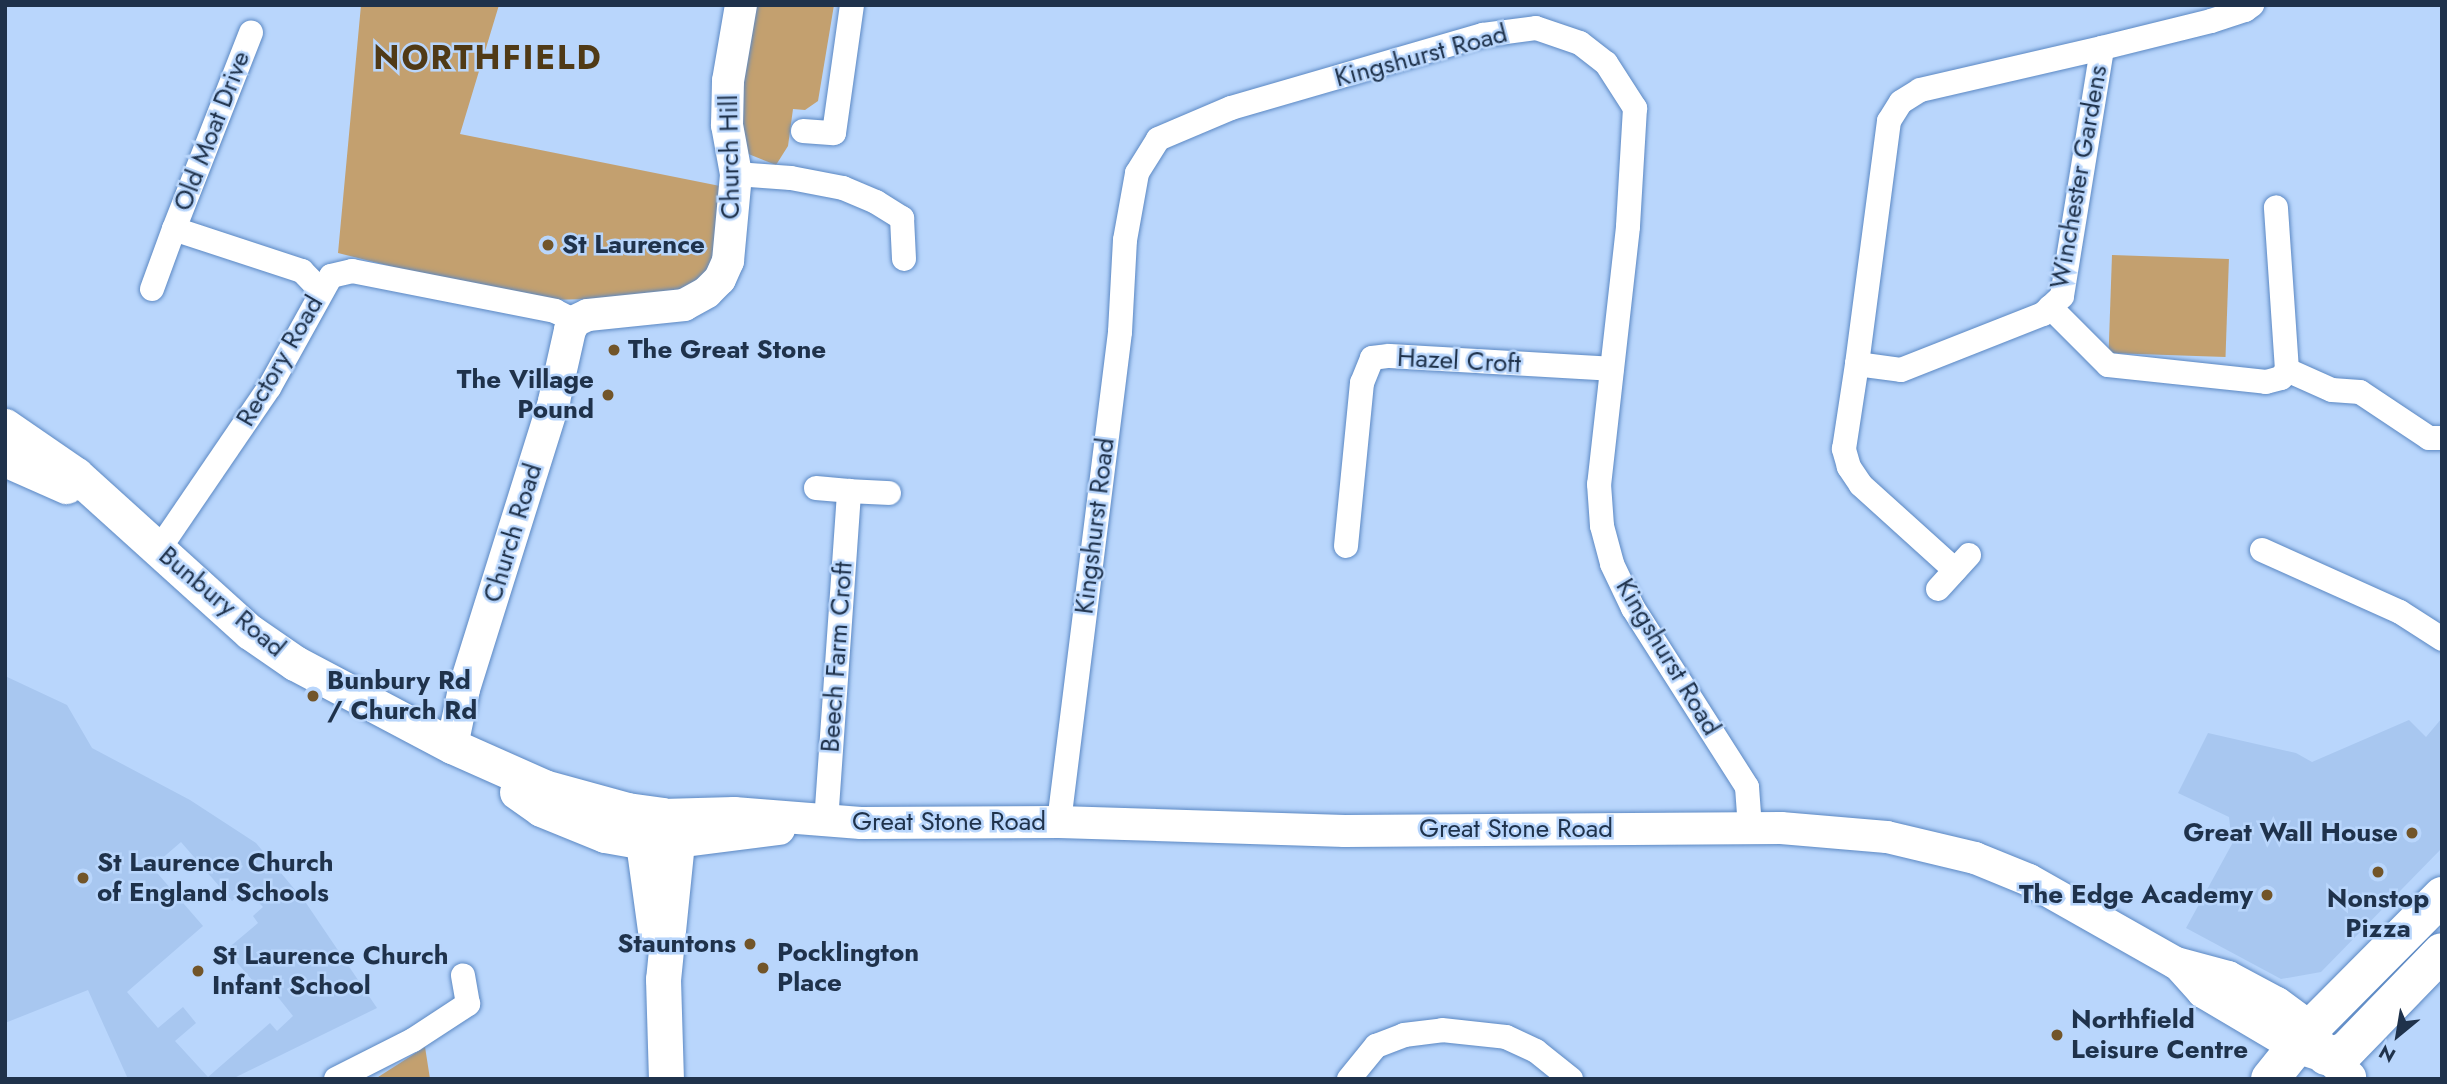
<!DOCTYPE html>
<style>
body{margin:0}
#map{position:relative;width:2447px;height:1084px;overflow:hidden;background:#b9d6fc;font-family:Jost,sans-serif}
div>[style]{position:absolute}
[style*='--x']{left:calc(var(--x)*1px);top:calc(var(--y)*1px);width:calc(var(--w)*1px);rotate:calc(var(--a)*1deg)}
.built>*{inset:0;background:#a8c7f0}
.green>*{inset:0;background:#c3a06f;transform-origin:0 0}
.roads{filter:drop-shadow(0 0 2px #5b88c3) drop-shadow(0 0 2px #5b88c3)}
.minor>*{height:24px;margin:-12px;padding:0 12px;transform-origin:12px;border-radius:12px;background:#fff}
.tertiary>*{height:32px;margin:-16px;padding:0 16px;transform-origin:16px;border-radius:16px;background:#fff}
.secondary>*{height:35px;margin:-17.5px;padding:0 17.5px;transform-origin:17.5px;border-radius:17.5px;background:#fff}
.trunk>*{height:38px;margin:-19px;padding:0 19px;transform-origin:19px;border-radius:19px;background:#fff}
.dots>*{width:19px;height:19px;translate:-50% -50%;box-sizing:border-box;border:4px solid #b9d6fc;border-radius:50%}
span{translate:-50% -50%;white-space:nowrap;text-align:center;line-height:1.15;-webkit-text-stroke:5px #b9d6fc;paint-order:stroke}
.street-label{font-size:26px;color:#1f324b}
.poi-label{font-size:26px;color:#1f324b;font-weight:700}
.left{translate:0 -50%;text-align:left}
.right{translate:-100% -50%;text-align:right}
.district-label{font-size:33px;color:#503a16;font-weight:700;letter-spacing:2px}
.frame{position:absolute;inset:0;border:7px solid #1f324b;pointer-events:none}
.north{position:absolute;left:2363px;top:1000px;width:70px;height:70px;-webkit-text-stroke:5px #b9d6fc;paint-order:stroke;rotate:210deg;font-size:19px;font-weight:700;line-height:28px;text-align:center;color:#1f324b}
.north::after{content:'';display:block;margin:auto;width:24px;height:32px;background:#1f324b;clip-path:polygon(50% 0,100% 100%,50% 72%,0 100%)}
</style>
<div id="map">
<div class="built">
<i style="clip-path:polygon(evenodd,5px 676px,67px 705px,92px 748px,190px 800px,256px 843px,306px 903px,377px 1008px,232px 1079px,128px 1079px,88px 990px,5px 1023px,5px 676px,181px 842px,232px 901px,246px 889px,263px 907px,253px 916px,258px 923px,226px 950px,266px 996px,273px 991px,293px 1016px,277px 1031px,270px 1023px,208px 1077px,175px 1041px,196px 1023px,183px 1007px,158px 1028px,127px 992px,203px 926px,152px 867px,181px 842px)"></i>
<i style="clip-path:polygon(2442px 718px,2442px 848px,2321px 972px,2281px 979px,2186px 928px,2232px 844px,2229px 817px,2178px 793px,2208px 733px,2296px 753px,2312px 762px,2409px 720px,2426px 737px)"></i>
</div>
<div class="green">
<i style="clip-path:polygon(361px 5px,499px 5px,460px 134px,720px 186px,713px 266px,699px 285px,675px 297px,547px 300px,510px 296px,338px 253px)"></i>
<i style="clip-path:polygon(751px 5px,834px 5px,818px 101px,805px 110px,793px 109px,788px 146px,776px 165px,746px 153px,736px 123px)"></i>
<i style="left:2112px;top:255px;width:117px;height:98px;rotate:2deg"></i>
<i style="clip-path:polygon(425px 1047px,430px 1079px,375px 1079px)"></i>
</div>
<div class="roads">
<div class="minor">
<i style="--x:803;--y:131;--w:31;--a:4"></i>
<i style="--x:834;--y:133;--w:129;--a:-82"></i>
<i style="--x:736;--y:174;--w:55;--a:4.2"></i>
<i style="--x:791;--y:178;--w:53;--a:10.9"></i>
<i style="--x:843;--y:188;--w:36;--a:23"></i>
<i style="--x:876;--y:202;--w:31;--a:32"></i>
<i style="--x:902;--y:218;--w:41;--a:87.2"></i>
<i style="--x:174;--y:229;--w:211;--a:-68.6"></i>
<i style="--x:152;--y:289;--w:64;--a:-69.9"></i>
<i style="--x:174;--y:229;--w:135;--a:18.2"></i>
<i style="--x:302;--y:271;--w:28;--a:46"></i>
<i style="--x:2050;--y:307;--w:82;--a:45"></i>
<i style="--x:2108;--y:365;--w:159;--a:6.1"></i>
<i style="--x:2266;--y:382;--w:16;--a:-15"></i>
<i style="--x:2281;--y:378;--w:10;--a:-53"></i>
<i style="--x:2287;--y:370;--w:163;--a:-93.9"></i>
<i style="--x:1857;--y:364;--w:245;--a:-82.5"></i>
<i style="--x:1889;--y:121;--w:22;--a:-58"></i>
<i style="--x:1901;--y:102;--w:22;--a:-32"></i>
<i style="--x:1920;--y:90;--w:187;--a:-13"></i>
<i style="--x:2287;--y:370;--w:49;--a:24"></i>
<i style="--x:2332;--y:390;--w:28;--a:4"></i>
<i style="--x:2360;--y:392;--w:83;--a:33.7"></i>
<i style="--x:2429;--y:438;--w:13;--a:0"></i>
<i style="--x:816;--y:488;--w:33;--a:5"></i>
<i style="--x:1346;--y:546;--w:164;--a:-84.4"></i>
<i style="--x:1362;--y:383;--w:27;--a:-68"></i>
<i style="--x:1372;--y:358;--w:17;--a:-7"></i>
<i style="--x:1389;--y:356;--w:223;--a:3.3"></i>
<i style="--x:159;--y:549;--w:195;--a:-55.7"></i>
<i style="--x:269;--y:388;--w:128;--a:-61"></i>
<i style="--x:331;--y:276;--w:22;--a:-13"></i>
<i style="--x:352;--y:271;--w:207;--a:11.1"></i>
<i style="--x:555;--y:311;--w:22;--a:27"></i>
<i style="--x:2262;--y:550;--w:151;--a:24.2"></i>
<i style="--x:2400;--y:612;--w:50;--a:32.7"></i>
<i style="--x:1955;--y:570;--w:127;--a:-137.9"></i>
<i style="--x:1861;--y:485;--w:22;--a:-124"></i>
<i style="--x:1849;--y:467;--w:19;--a:-106"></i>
<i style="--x:1844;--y:449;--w:86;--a:-81.3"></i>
<i style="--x:1857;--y:364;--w:44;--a:7.8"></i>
<i style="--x:1901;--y:370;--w:153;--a:-21.5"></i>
<i style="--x:2043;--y:314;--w:26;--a:-43"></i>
<i style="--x:2062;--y:296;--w:251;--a:-80.8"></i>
<i style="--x:2102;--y:48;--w:112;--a:-13.9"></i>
<i style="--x:2211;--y:21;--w:36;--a:-18"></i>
<i style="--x:2245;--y:10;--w:9;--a:-36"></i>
<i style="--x:1938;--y:589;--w:46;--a:-47.6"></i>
<i style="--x:826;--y:822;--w:332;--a:-86"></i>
<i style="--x:849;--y:491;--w:40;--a:2.9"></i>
<i style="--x:1059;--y:822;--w:494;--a:-82.9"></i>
<i style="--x:1120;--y:332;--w:92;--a:-86.9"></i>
<i style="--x:1125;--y:240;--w:68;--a:-79.8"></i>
<i style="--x:1137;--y:173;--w:40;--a:-58"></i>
<i style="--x:1158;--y:139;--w:79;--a:-23"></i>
<i style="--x:1231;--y:108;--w:262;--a:-16.2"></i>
<i style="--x:1483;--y:35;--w:53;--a:-7.5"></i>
<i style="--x:1536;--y:28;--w:46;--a:18.8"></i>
<i style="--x:1580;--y:43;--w:33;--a:38"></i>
<i style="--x:1606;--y:63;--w:54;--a:57.2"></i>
<i style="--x:1635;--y:108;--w:119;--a:93.4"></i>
<i style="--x:1628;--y:227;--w:259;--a:96.4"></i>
<i style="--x:1599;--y:484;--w:42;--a:85.9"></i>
<i style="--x:1602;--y:526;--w:39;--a:75"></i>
<i style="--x:1612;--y:564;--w:49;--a:64.5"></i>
<i style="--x:1633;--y:608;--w:212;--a:57.5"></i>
<i style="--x:1747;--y:787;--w:41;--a:85.8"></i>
<i style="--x:336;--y:1079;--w:86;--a:-26.9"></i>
<i style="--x:413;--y:1040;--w:66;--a:-33.2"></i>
<i style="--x:468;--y:1004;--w:29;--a:-100"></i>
<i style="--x:1349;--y:1079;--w:43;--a:-50.7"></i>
<i style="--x:1376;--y:1046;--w:30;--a:-21"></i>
<i style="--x:1404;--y:1035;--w:38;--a:-7"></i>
<i style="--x:1442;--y:1030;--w:64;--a:6.2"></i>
<i style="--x:1506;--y:1037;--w:33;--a:25"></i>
<i style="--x:1536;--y:1051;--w:45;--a:38.7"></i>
</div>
<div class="tertiary">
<i style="--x:452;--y:746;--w:58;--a:-78.1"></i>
<i style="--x:464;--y:689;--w:302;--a:-72.6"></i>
<i style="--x:554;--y:401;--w:73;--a:-77.3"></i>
<i style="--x:570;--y:330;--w:10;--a:-61"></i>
<i style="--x:575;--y:321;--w:14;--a:-25"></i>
<i style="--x:588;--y:315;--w:97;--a:-5.9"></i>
<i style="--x:684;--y:305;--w:26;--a:-29"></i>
<i style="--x:707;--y:292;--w:18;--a:-45"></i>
<i style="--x:720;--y:279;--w:20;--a:-66"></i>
<i style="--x:728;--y:261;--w:87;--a:-84.7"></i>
<i style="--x:736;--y:174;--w:50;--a:-100.4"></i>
<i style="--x:727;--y:125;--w:44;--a:-88.7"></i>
<i style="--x:728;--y:81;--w:77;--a:-80.3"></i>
<i style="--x:662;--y:815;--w:72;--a:-1.6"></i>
<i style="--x:734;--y:813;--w:127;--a:4.5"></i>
<i style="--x:861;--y:823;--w:198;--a:-0.3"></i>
<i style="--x:1059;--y:822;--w:286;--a:1.8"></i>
<i style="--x:1345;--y:831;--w:436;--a:-0.4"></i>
<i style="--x:1781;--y:828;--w:106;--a:4.9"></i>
<i style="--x:1887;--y:837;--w:90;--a:13.4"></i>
<i style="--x:1975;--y:858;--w:58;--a:22.2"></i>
<i style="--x:2029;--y:880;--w:169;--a:29.5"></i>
<i style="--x:2176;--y:963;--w:54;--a:15.1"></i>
<i style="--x:2228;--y:977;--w:55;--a:28"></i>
<i style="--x:2277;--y:1003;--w:42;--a:36.3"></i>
<i style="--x:2311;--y:1028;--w:32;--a:62"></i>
<i style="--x:2326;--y:1056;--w:32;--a:41"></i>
<i style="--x:677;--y:842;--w:103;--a:-7.3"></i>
<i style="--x:2178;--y:964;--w:38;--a:48"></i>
<i style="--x:2203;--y:992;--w:108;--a:30.6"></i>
<i style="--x:2296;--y:1047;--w:23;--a:18"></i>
</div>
<div class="secondary">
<i style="--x:5;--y:426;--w:86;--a:34.6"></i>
<i style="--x:76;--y:475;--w:234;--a:42.1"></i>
<i style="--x:250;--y:632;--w:55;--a:34.6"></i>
<i style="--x:295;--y:663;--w:178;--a:27.9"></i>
<i style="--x:452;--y:746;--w:101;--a:24"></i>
<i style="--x:544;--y:787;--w:86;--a:15.5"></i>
<i style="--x:627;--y:810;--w:35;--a:8"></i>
<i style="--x:5;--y:459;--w:67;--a:23.9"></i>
<i style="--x:517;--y:792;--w:29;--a:35"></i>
<i style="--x:541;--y:809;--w:69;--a:22.1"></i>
<i style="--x:605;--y:835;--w:39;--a:10"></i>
<i style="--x:643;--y:842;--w:34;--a:0"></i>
<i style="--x:662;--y:815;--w:31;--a:61"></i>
<i style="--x:677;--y:842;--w:138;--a:95.8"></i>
<i style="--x:663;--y:979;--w:100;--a:88.3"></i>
<i style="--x:655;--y:930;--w:89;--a:-97.8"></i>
<i style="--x:643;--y:842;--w:23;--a:-56"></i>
</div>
<div class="trunk">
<i style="--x:2326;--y:1056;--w:19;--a:-12"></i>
<i style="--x:2345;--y:1052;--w:139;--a:-45.9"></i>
<i style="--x:2270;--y:1079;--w:65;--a:-51.2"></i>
<i style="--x:2311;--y:1028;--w:186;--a:-45.2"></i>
</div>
</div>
<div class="dots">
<i style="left:548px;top:245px;background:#725529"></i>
<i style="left:614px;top:350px;background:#725529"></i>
<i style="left:608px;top:395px;background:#725529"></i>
<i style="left:313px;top:696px;background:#725529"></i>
<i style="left:2412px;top:833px;background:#725529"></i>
<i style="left:2378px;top:872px;background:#725529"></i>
<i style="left:83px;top:878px;background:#725529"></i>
<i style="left:2267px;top:895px;background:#725529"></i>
<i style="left:750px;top:944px;background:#725529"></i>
<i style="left:763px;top:968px;background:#725529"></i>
<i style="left:198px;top:971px;background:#725529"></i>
<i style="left:2057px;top:1035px;background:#725529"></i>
</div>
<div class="street-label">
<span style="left:1421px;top:56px;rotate:-15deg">Kingshurst Road</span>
<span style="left:212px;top:131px;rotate:-69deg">Old Moat Drive</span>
<span style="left:730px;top:157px;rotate:-91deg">Church Hill</span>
<span style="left:2079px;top:177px;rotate:-80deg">Winchester Gardens</span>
<span style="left:280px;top:361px;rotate:-60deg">Rectory Road</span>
<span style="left:1459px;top:361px;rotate:3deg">Hazel Croft</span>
<span style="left:1095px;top:526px;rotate:-83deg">Kingshurst Road</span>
<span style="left:513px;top:533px;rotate:-73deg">Church Road</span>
<span style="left:222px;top:602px;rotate:40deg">Bunbury Road</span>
<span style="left:837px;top:657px;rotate:-86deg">Beech Farm Croft</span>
<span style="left:1668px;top:657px;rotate:59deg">Kingshurst Road</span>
<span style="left:949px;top:822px">Great Stone Road</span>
<span style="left:1516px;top:829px">Great Stone Road</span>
</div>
<div class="poi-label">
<span class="left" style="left:562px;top:245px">St Laurence</span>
<span class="left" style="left:628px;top:350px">The Great Stone</span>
<span class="right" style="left:594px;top:395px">The Village<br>Pound</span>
<span class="left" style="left:327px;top:696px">Bunbury Rd<br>/ Church Rd</span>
<span class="right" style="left:2398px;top:833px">Great Wall House</span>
<span class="left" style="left:97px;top:878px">St Laurence Church<br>of England Schools</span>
<span class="right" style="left:2253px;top:895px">The Edge Academy</span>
<span style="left:2378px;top:914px">Nonstop<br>Pizza</span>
<span class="right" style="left:736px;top:944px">Stauntons</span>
<span class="left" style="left:777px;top:968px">Pocklington<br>Place</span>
<span class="left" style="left:212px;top:971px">St Laurence Church<br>Infant School</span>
<span class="left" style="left:2071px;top:1035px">Northfield<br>Leisure Centre</span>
</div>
<div class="district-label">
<span style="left:488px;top:58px">NORTHFIELD</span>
</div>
<div class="frame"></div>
<div class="north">N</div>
</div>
